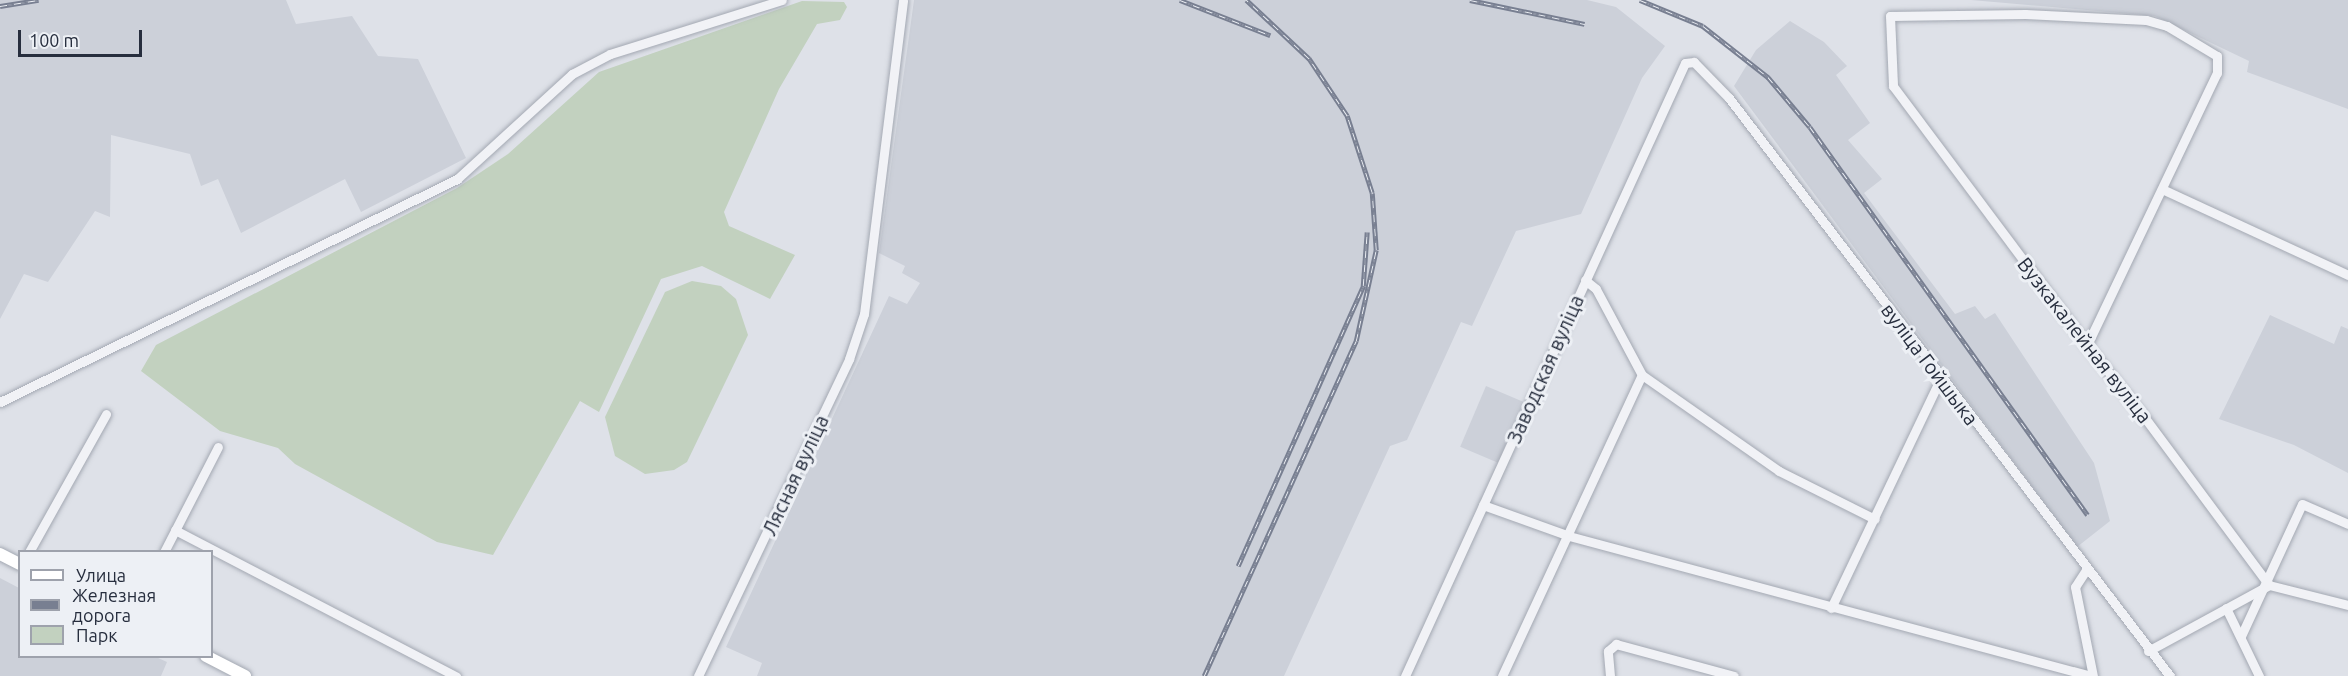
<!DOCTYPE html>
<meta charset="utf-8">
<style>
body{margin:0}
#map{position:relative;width:2348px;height:676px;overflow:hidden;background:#dee1e8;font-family:Ubuntu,sans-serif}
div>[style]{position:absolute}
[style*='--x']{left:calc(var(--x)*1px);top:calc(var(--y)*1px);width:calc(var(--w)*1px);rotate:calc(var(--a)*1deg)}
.built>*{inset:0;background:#ccd0d9;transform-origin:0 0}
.green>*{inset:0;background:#c2d1bf}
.roads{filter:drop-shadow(0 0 2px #a3a8b2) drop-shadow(0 0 2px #a3a8b2)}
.minor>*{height:9px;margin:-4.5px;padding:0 4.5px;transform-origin:4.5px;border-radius:4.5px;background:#f1f2f6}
.major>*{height:12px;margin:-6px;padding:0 6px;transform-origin:6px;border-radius:6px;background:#fff}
.rail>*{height:4.5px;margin-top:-2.25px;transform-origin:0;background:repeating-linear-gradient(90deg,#edf0f5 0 7px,#787f91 0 14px);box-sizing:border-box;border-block:2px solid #787f91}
span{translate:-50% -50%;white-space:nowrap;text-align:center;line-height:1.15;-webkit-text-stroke:6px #edf0f5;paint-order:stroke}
.street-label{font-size:20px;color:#272e3e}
.legend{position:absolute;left:18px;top:550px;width:195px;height:108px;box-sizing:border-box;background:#edf0f5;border:2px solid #9ea2ac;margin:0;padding:8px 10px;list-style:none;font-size:18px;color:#272e3e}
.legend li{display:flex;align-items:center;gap:12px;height:30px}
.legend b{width:30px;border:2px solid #9ea2ac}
.scale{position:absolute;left:18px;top:30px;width:124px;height:27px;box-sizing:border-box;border:3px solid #272e3e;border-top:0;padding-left:8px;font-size:18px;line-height:21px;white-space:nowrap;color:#272e3e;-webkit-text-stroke:4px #edf0f5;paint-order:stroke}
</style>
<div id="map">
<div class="built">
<i style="clip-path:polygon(0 0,286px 0,296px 24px,352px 16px,378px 56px,418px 59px,466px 158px,361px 212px,345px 179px,241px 233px,218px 179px,201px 186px,190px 154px,111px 135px,110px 217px,95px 211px,48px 282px,24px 274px,0 319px)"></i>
<i style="clip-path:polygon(914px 0,1587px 0,1616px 7px,1665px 46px,1642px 78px,1581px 214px,1516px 231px,1472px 326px,1461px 322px,1407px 440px,1390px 446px,1284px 676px,757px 676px,762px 663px,726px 647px,889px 296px,907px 304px,920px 283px,902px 273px,905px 266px,879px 253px)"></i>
<i style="clip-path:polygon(1971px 0,2348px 0,2348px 109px,2247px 72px,2249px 61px,2155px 16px)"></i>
<i style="clip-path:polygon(1790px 21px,1824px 42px,1847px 66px,1836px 75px,1870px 123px,1848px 140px,1882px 179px,1864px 193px,1955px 314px,1975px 306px,1985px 319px,1995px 313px,2094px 463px,2110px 521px,2077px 547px,1734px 86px,1756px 50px)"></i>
<i style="clip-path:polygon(2270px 315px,2334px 344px,2341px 326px,2348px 329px,2348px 473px,2294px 445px,2219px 419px)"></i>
<i style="left:1486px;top:386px;width:41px;height:66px;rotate:23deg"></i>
<i style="clip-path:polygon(0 578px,19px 588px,20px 656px,156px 657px,167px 662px,161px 676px,0 676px)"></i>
</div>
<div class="green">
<i style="clip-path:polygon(802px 1px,844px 2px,847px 7px,840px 20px,817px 24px,779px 89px,724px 212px,729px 226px,795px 255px,770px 299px,702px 266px,661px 279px,599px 412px,580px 401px,493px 555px,437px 542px,295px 464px,278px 448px,220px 431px,141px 371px,156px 345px,457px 188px,508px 154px,599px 72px)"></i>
<i style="clip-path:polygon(692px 281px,721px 286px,736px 299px,748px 335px,687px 462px,674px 470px,645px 474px,615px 456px,605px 417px,665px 292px)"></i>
</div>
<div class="roads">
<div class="minor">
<i style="--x:2162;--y:189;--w:205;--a:24.8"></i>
<i style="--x:1585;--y:280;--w:14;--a:39"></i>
<i style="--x:1596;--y:289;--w:98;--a:61.9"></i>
<i style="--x:1642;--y:375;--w:167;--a:35"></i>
<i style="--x:1779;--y:471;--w:107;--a:26.6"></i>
<i style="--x:2087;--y:345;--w:301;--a:-64.5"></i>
<i style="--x:2217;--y:73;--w:17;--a:-90"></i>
<i style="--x:2217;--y:56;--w:58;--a:-149"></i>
<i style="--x:2167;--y:26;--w:22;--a:-164"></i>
<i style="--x:2146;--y:20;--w:121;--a:-177.2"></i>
<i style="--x:2025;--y:14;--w:135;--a:179.2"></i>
<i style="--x:1890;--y:16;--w:70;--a:87.5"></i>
<i style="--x:1893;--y:86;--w:324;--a:53.2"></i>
<i style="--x:2087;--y:345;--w:93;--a:51.5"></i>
<i style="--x:2145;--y:418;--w:208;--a:53.4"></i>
<i style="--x:0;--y:402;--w:509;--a:-26.01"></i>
<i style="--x:457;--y:179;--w:156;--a:-42.4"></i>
<i style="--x:572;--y:74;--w:43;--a:-27.8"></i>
<i style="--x:610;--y:54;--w:180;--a:-17.4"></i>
<i style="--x:1483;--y:505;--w:91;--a:19.8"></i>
<i style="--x:1569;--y:536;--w:540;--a:15.01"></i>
<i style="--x:175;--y:530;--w:317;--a:27.5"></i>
<i style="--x:29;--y:552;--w:158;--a:-60.8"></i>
<i style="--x:164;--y:552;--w:118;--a:-62.8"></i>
<i style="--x:2086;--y:570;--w:20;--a:123"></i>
<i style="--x:2075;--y:587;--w:91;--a:78.6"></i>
<i style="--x:1831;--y:608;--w:254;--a:-64.5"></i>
<i style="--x:2226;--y:608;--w:76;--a:64.1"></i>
<i style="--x:2241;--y:636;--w:145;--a:-65.2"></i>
<i style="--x:2302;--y:504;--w:50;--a:23.5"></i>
<i style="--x:2148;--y:651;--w:138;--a:-28.6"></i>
<i style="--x:2269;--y:585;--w:81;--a:14.2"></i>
<i style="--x:698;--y:676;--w:351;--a:-64.5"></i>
<i style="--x:849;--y:359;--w:47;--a:-71.6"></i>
<i style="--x:864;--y:314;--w:316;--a:-82.9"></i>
<i style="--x:1405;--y:676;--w:674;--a:-65.45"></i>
<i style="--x:1685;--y:63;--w:9;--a:-6"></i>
<i style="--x:1694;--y:62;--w:50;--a:45.8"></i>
<i style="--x:1729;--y:98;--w:727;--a:52.66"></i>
<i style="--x:1502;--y:676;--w:332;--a:-65.1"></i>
<i style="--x:1610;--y:676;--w:25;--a:-95"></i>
<i style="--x:1608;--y:651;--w:11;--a:-41"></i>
<i style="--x:1616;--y:644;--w:122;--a:15.2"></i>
</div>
<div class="major">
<i style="--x:0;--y:554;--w:22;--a:27"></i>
<i style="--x:206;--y:656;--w:44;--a:27.1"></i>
</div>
</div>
<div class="rail">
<i style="--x:1180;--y:0;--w:97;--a:21.3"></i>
<i style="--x:1470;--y:0;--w:117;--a:11.8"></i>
<i style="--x:1640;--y:0;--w:68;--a:22.4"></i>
<i style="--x:1703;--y:26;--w:83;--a:38.1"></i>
<i style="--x:1768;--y:77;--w:65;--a:50"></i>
<i style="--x:1810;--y:127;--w:477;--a:54.4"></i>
<i style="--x:0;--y:6;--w:39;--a:-9"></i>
<i style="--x:1238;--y:566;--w:307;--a:-65.9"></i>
<i style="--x:1363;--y:286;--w:54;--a:-85.8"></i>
<i style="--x:1204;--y:676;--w:368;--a:-65.6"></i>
<i style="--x:1356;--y:341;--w:93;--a:-77.6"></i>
<i style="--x:1376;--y:250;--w:57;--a:-94"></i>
<i style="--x:1372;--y:193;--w:81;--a:-108"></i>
<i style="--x:1347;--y:116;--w:69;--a:-123.7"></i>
<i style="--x:1309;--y:59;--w:86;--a:-136.9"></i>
</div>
<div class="street-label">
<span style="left:2085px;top:340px;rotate:52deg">Вузкакалейная вуліца</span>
<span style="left:1930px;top:364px;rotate:53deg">вуліца Гойшыка</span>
<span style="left:1545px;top:369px;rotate:-66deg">Заводская вуліца</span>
<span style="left:795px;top:475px;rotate:-65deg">Лясная вуліца</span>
</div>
<ul class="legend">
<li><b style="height:8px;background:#fff"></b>Улица</li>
<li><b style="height:8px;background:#787f91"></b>Железная дорога</li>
<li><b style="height:16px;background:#c2d1bf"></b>Парк</li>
</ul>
<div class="scale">100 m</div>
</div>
